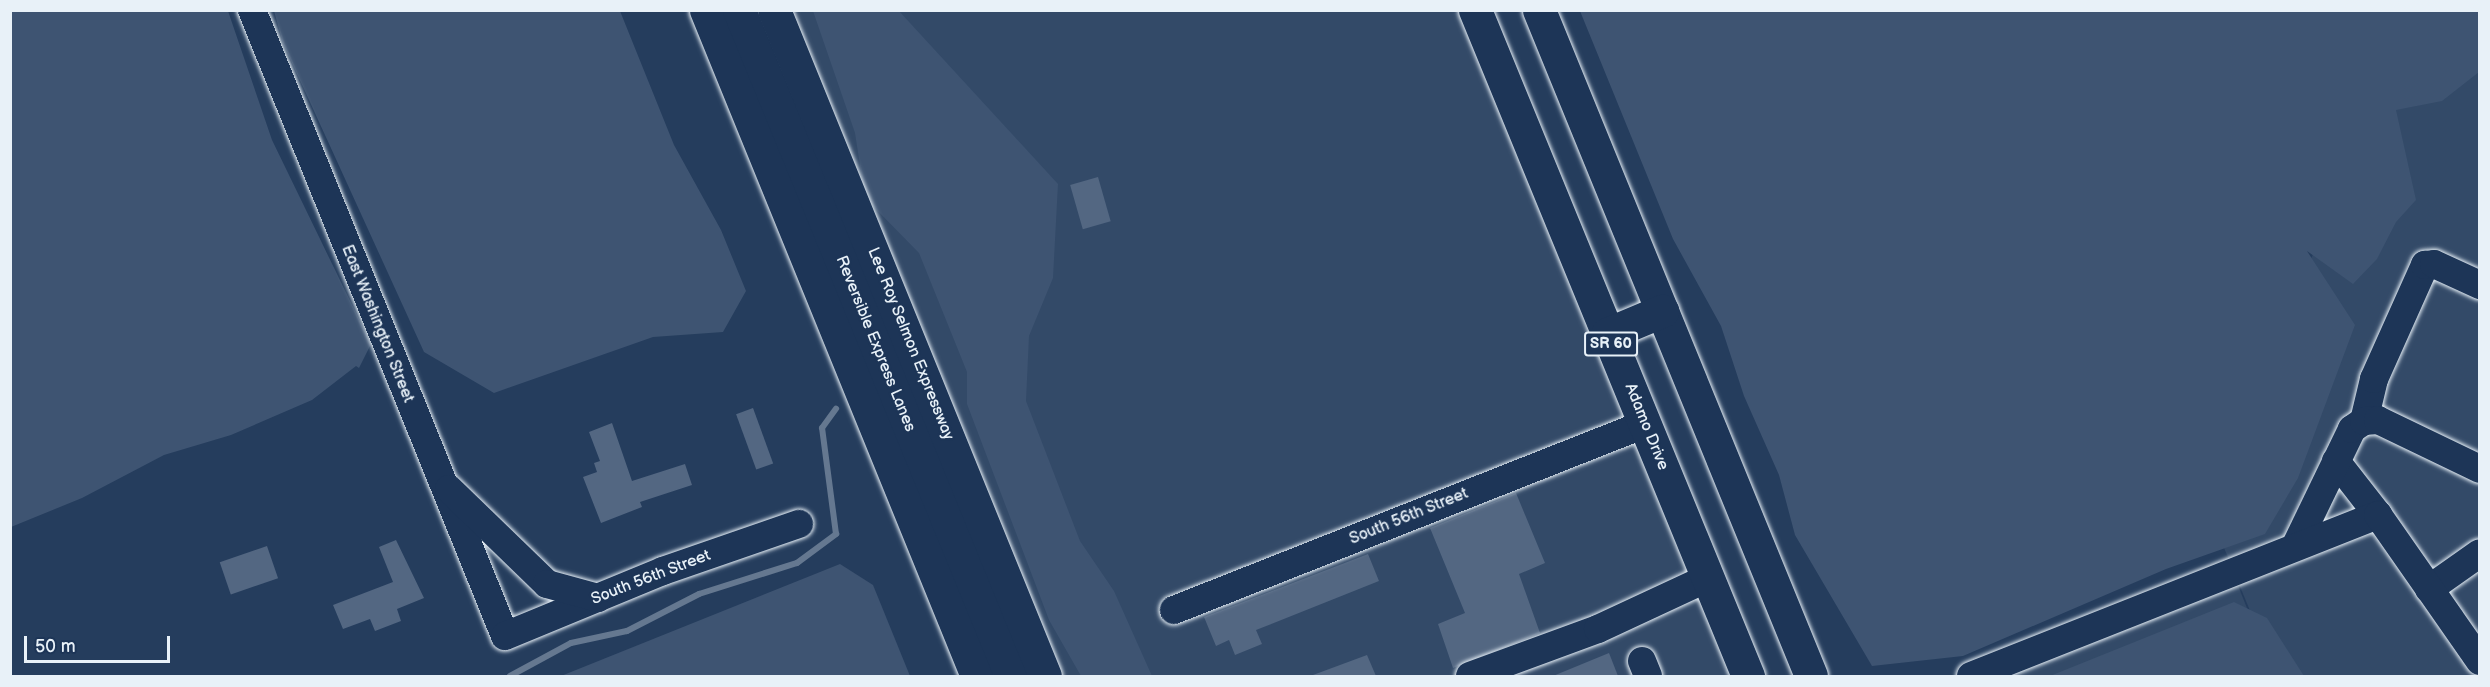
<!DOCTYPE html>
<style>
body{margin:0}
#map{position:relative;width:2490px;height:687px;overflow:hidden;background:#253d5d;font-family:"Balsamiq Sans",sans-serif}
div>[style]{position:absolute}
[style*='--x']{left:calc(var(--x)*1px);top:calc(var(--y)*1px);width:calc(var(--w)*1px);rotate:calc(var(--a)*1deg)}
.built>*{inset:0;background:#334a68}
.green>*{inset:0;background:#3e5472}
.stream>*{height:6px;margin:-3px;padding:0 3px;transform-origin:3px;border-radius:3px;background:#657890}
.building>*{inset:0;background:#536782;transform-origin:0 0}
.roads{filter:drop-shadow(0 0 2px #e8f1f8) drop-shadow(0 0 2px #e8f1f8)}
.minor>*{height:28px;margin:-14px;padding:0 14px;transform-origin:14px;border-radius:14px;background:#1d3557}
.major>*{height:33px;margin:-16.5px;padding:0 16.5px;transform-origin:16.5px;border-radius:16.5px;background:#1d3557}
.highway>*{height:33px;margin:-16.5px;padding:0 16.5px;transform-origin:16.5px;border-radius:16.5px;background:#1d3557}
span{translate:-50% -50%;white-space:nowrap;text-align:center;line-height:1.15;-webkit-text-stroke:4.5px #1d3557;paint-order:stroke}
.shield-label span{padding:2px 4px;background:#1d3557;border:2px solid;border-radius:4px;-webkit-text-stroke-width:0}
.shield-label{font-size:15px;color:#e8f1f8;font-weight:700}
.street-label{font-size:16px;color:#e8f1f8}
.frame{position:absolute;inset:0;border:12px solid #e8f1f8;pointer-events:none}
.scale{position:absolute;left:24px;top:636px;width:146px;height:27px;box-sizing:border-box;border:3px solid #e8f1f8;border-top:0;padding-left:8px;font-size:18px;line-height:21px;white-space:nowrap;color:#e8f1f8;-webkit-text-stroke:4px #1d3557;paint-order:stroke}
</style>
<div id="map">
<div class="built">
<i style="clip-path:polygon(778px 11px,1464px 11px,1738px 676px,1048px 676px)"></i>
<i style="clip-path:polygon(2405px 11px,2479px 11px,2479px 676px,2277px 676px,2215px 526px,2247px 428px)"></i>
<i style="clip-path:polygon(2233px 573px,2274px 676px,1986px 676px)"></i>
</div>
<div class="green">
<i style="clip-path:polygon(11px 10px,228px 11px,272px 140px,371px 344px,359px 368px,356px 366px,312px 400px,231px 435px,164px 455px,82px 498px,11px 527px)"></i>
<i style="clip-path:polygon(274px 11px,620px 11px,674px 145px,721px 230px,746px 291px,723px 332px,653px 337px,494px 393px,424px 352px,283px 43px)"></i>
<i style="clip-path:polygon(813px 11px,899px 11px,1058px 184px,1053px 278px,1029px 336px,1026px 401px,1080px 541px,1114px 591px,1152px 676px,1081px 676px,1049px 620px,967px 404px,967px 372px,919px 253px,865px 198px,855px 133px)"></i>
<i style="clip-path:polygon(1580px 11px,2479px 11px,2479px 72px,2442px 101px,2396px 110px,2416px 200px,2396px 222px,2377px 259px,2353px 284px,2307px 251px,2355px 325px,2298px 478px,2265px 534px,2166px 569px,1963px 656px,1872px 666px,1795px 535px,1779px 475px,1744px 396px,1721px 326px,1673px 239px)"></i>
<i style="clip-path:polygon(840px 564px,873px 585px,910px 676px,561px 676px)"></i>
<i style="clip-path:polygon(2234px 602px,2267px 618px,2304px 676px,2050px 676px)"></i>
</div>
<div class="stream">
<i style="--x:510;--y:676;--w:69;--a:-28.4"></i>
<i style="--x:571;--y:643;--w:57;--a:-12.1"></i>
<i style="--x:627;--y:631;--w:81;--a:-27.2"></i>
<i style="--x:699;--y:594;--w:103;--a:-17.6"></i>
<i style="--x:797;--y:563;--w:49;--a:-36.6"></i>
<i style="--x:836;--y:534;--w:107;--a:-97.5"></i>
<i style="--x:822;--y:428;--w:24;--a:-54"></i>
</div>
<div class="building">
<i style="left:1098px;top:177px;width:46px;height:29px;rotate:74deg"></i>
<i style="left:753px;top:408px;width:59px;height:18px;rotate:70deg"></i>
<i style="clip-path:polygon(612px 423px,632px 481px,685px 464px,692px 485px,640px 502px,642px 507px,601px 523px,583px 477px,597px 472px,594px 463px,600px 461px,589px 432px)"></i>
<i style="clip-path:polygon(1516px 493px,1545px 563px,1519px 574px,1540px 633px,1453px 668px,1438px 624px,1465px 613px,1430px 528px)"></i>
<i style="clip-path:polygon(396px 540px,424px 598px,397px 609px,401px 621px,375px 631px,370px 619px,343px 629px,333px 605px,393px 582px,379px 547px)"></i>
<i style="left:267px;top:546px;width:34px;height:50px;rotate:71deg"></i>
<i style="clip-path:polygon(1368px 554px,1379px 581px,1256px 630px,1262px 644px,1235px 655px,1229px 640px,1216px 646px,1204px 617px)"></i>
<i style="clip-path:polygon(1609px 653px,1618px 676px,1553px 676px)"></i>
<i style="clip-path:polygon(1367px 655px,1376px 676px,1314px 676px,1313px 675px)"></i>
</div>
<div class="roads">
<div class="minor">
<i style="--x:252;--y:10;--w:675;--a:67.99"></i>
<i style="--x:505;--y:636;--w:171;--a:-22.4"></i>
<i style="--x:663;--y:571;--w:144;--a:-19.1"></i>
<i style="--x:2364;--y:421;--w:43;--a:-76.6"></i>
<i style="--x:2374;--y:379;--w:125;--a:-65.9"></i>
<i style="--x:2425;--y:265;--w:9;--a:-6"></i>
<i style="--x:2434;--y:264;--w:51;--a:24.5"></i>
<i style="--x:2336;--y:461;--w:68;--a:52.1"></i>
<i style="--x:449;--y:489;--w:136;--a:44.1"></i>
<i style="--x:547;--y:584;--w:53;--a:15.4"></i>
<i style="--x:2296;--y:545;--w:129;--a:-64.2"></i>
<i style="--x:2352;--y:429;--w:14;--a:-34"></i>
<i style="--x:2364;--y:421;--w:14;--a:-4"></i>
<i style="--x:2378;--y:420;--w:113;--a:25.7"></i>
<i style="--x:2429;--y:589;--w:62;--a:-35.2"></i>
<i style="--x:1174;--y:610;--w:506;--a:-21.55"></i>
<i style="--x:1642;--y:661;--w:16;--a:68"></i>
<i style="--x:1470;--y:676;--w:136;--a:-20.2"></i>
<i style="--x:1598;--y:629;--w:121;--a:-24.9"></i>
<i style="--x:1971;--y:676;--w:438;--a:-21.6"></i>
<i style="--x:2378;--y:515;--w:178;--a:55.1"></i>
</div>
<div class="major">
<i style="--x:1475;--y:10;--w:720;--a:67.71"></i>
<i style="--x:1539;--y:10;--w:719;--a:67.78"></i>
<i style="--x:1607;--y:334;--w:60;--a:-22.7"></i>
</div>
<div class="highway">
<i style="--x:706;--y:10;--w:719;--a:67.86"></i>
<i style="--x:739;--y:10;--w:719;--a:67.78"></i>
<i style="--x:774;--y:10;--w:719;--a:67.86"></i>
</div>
</div>
<div class="shield-label">
<span style="left:1611px;top:344px">SR 60</span>
</div>
<div class="street-label">
<span style="left:377px;top:324px;rotate:68deg">East Washington Street</span>
<span style="left:875px;top:344px;rotate:68deg">Reversible Express Lanes</span>
<span style="left:910px;top:344px;rotate:68deg">Lee Roy Selmon Expressway</span>
<span style="left:1646px;top:427px;rotate:68deg">Adamo Drive</span>
<span style="left:1409px;top:517px;rotate:-22deg">South 56th Street</span>
<span style="left:651px;top:578px;rotate:-21deg">South 56th Street</span>
</div>
<div class="frame"></div>
<div class="scale">50 m</div>
</div>
